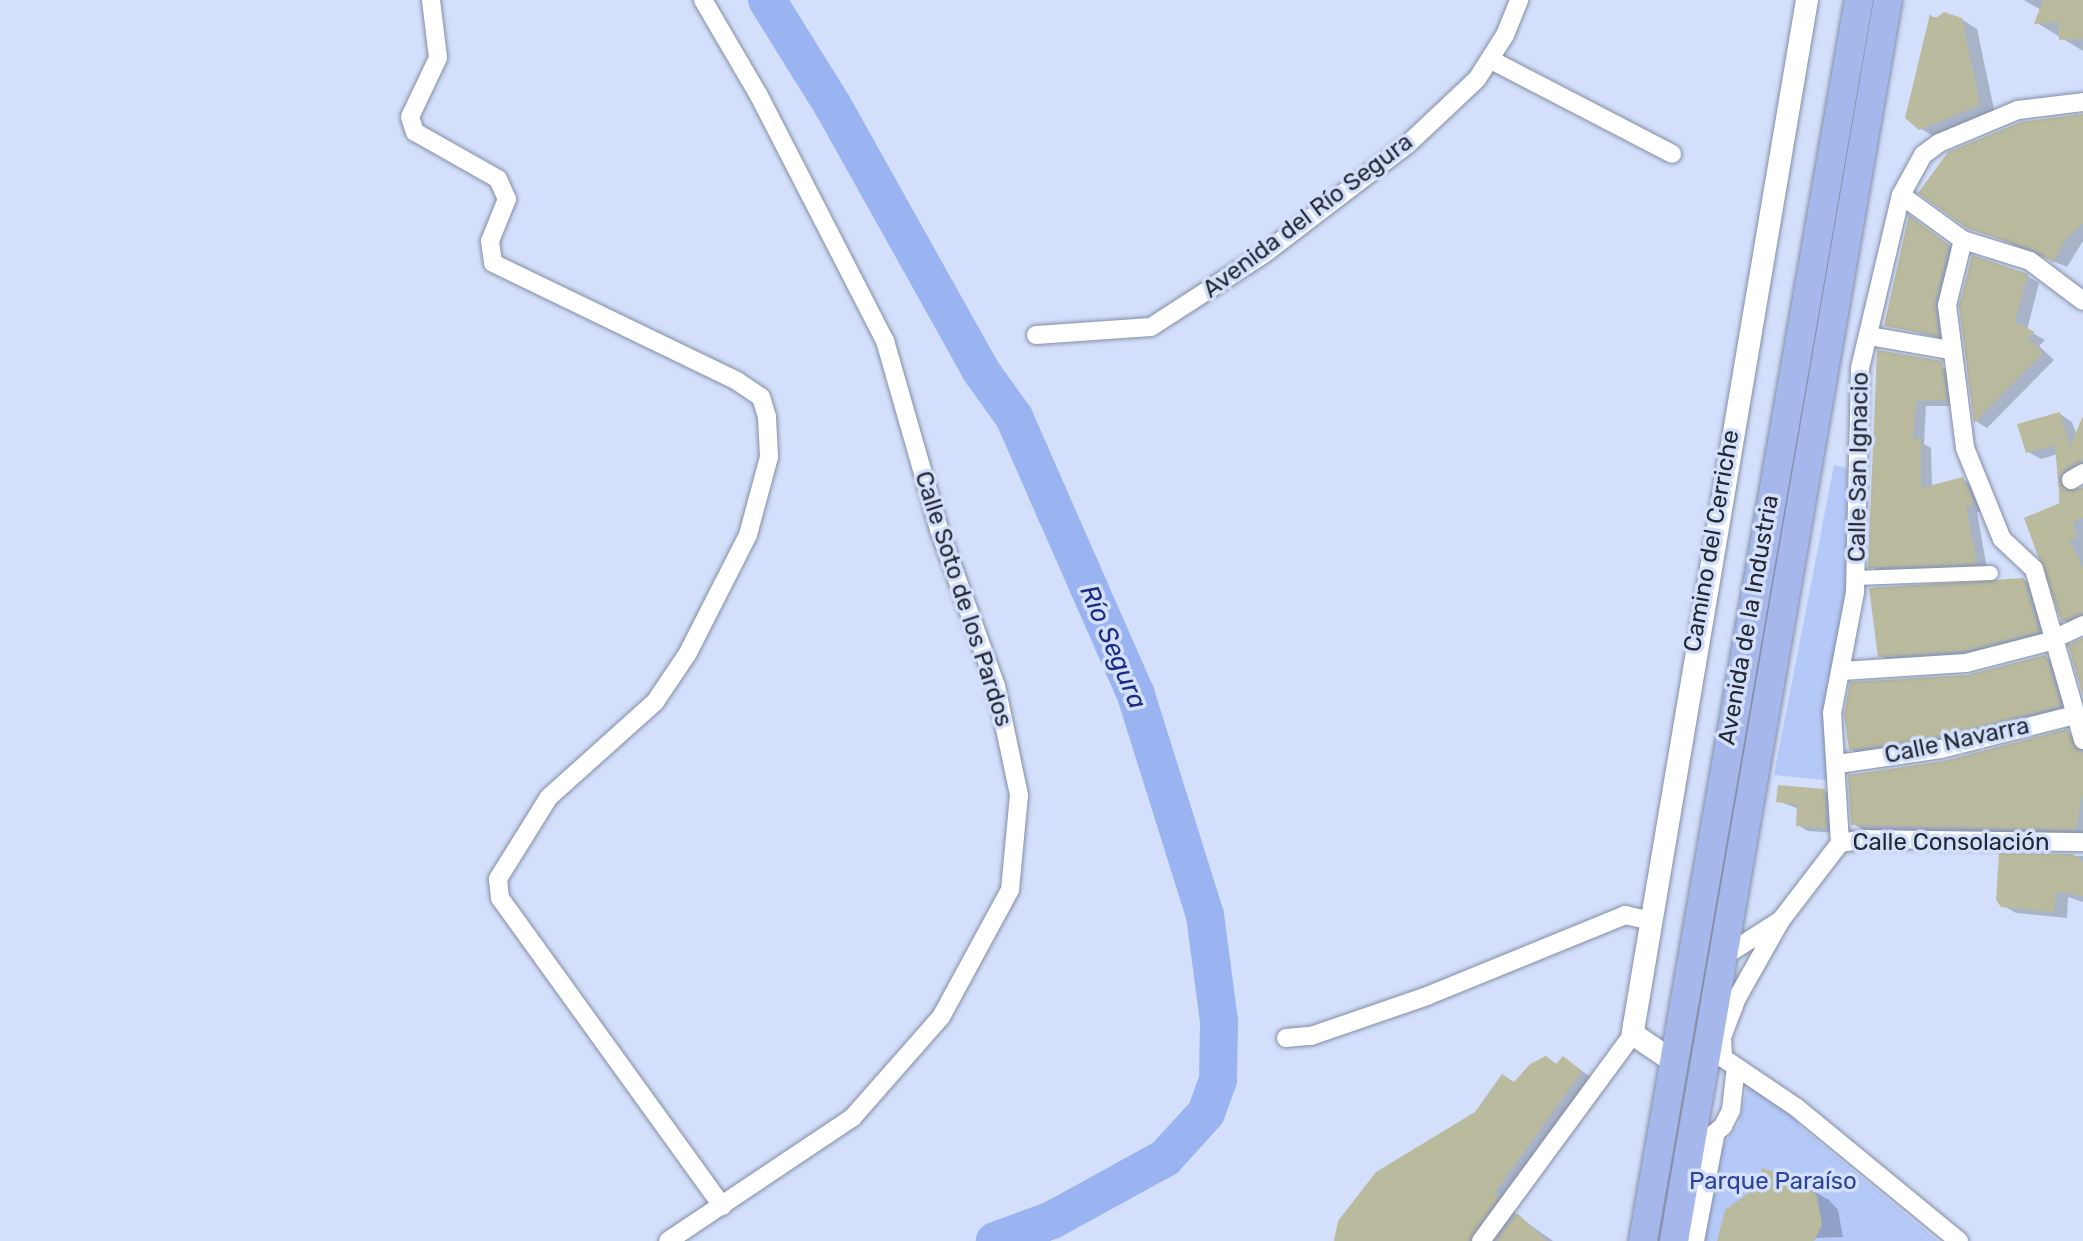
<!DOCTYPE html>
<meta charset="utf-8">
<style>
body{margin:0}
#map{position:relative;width:2083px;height:1241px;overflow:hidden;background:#d4e0fb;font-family:Rubik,sans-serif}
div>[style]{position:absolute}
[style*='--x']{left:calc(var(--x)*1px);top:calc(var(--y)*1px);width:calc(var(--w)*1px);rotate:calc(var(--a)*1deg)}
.green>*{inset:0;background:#b5c9f9}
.shadow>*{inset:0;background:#0003}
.river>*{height:38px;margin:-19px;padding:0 19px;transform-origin:19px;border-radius:19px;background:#9ab3f1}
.building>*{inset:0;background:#b9ba9e}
.roads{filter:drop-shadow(0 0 2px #838da6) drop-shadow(0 0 2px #838da6)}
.pedestrian>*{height:14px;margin:-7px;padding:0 7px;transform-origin:7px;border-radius:7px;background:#fff}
.minor>*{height:18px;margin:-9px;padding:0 9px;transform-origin:9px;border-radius:9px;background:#fff}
.tertiary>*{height:22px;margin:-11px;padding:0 11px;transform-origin:11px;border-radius:11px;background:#fff}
.primary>*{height:28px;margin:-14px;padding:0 14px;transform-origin:14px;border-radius:14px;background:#a6b8eb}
span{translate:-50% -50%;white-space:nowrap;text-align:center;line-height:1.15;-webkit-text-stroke:7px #d4e0fb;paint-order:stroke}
.street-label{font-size:24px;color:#232731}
.park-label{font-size:24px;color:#2a439b}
.water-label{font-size:26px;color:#192d84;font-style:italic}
</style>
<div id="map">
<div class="green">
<i style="clip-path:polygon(1834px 465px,1847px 468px,1848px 597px,1833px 781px,1774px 775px)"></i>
<i style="clip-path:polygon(1748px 1084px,1781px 1104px,1803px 1129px,1938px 1241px,1702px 1241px,1718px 1152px,1739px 1123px)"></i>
</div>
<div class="shadow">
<i style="clip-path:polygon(2024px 0,2083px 0,2083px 51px,2037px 23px,2041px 10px)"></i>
<i style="clip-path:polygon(1931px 17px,1961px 19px,1977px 29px,1995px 114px,1936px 138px,1920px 128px)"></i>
<i style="clip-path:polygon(2083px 115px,2083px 241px,2067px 267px,1970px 227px)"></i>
<i style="clip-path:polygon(1919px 224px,1959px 252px,1948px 340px,1886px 325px)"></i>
<i style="clip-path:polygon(2027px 276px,2039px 283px,2027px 330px,2045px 340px,2039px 346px,2054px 360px,1987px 428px,1976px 421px,1961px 306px)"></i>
<i style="clip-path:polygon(1878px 352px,1953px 370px,1957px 406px,1926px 406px,1924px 444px,1931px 448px,1932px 487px,1963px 480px,1974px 486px,1984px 511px,1977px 512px,1987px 569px,1881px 573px,1870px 566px)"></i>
<i style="clip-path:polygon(2060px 414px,2072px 422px,2077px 436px,2083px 421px,2083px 477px,2070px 487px,2075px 492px,2083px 488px,2083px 625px,2076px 628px,2063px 620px,2058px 454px,2041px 459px,2028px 452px)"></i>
<i style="clip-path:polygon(2024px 580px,2034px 586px,2048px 637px,1975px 656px,1889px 661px,1880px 655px)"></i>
<i style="clip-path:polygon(2046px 657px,2056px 663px,2070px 712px,1950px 742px,1861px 755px,1850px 749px,1967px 677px)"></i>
<i style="clip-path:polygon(2067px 731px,2083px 746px,2083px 837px,1866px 831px,1853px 824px,1944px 763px)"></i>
<i style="clip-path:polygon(1824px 791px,1834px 797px,1836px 833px,1808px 831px,1798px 825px,1799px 809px,1778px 801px)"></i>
<i style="clip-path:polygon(2001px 855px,2083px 856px,2083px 902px,2068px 897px,2067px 918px,2016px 913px,2002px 905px)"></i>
<i style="clip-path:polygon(1546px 1058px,1558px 1065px,1563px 1058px,1601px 1084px,1515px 1205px,1515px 1214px,1553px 1241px,1336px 1241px,1476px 1113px)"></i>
<i style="clip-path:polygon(1760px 1187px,1807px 1187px,1829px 1200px,1838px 1210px,1843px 1237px,1721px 1241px)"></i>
</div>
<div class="river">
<i style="--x:767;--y:0;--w:125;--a:58.1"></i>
<i style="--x:833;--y:106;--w:304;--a:60.8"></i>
<i style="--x:981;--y:371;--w:57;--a:54.3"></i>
<i style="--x:1014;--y:417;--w:300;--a:66.3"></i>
<i style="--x:1135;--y:692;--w:234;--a:72.6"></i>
<i style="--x:1205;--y:915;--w:108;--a:82.5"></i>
<i style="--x:1219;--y:1022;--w:58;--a:91"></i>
<i style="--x:1218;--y:1080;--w:35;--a:110"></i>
<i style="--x:1206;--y:1113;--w:61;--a:132.3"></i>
<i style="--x:1165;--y:1158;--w:129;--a:151.2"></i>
<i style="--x:1052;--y:1220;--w:61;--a:159.8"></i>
</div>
<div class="building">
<i style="clip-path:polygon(2043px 0,2083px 0,2083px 39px,2059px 40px,2058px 22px,2034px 24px)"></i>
<i style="clip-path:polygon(1944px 12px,1962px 18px,1980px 105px,1919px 130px,1905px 118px,1930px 14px,1935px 19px)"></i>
<i style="clip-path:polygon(2083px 114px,2083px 224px,2066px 238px,2053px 262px,2034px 250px,1968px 229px,1918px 193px,1948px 152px,2021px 122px)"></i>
<i style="clip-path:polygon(1909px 215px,1949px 245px,1935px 303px,1939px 336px,1884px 326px)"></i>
<i style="clip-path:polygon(1972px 255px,2028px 274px,2015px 322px,2035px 332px,2028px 338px,2043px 353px,1974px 423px,1959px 306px)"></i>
<i style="clip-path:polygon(1877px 350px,1942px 361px,1947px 400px,1916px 401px,1913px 439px,1921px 439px,1921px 488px,1963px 477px,1974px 505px,1966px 506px,1977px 564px,1868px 568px)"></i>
<i style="clip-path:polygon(2060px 412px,2070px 446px,2083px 416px,2083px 461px,2065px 470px,2059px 479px,2066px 491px,2083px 487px,2083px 518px,2073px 522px,2077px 538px,2069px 539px,2083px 568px,2083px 613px,2062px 622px,2024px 518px,2060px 503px,2055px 445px,2026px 453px,2017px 424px)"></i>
<i style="clip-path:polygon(2024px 578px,2039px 632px,1964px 651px,1878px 657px,1869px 588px)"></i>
<i style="clip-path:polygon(2083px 638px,2083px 696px,2068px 645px)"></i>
<i style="clip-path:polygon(2046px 655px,2061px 706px,1939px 737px,1849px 750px,1844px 714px,1850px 682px,1967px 675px)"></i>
<i style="clip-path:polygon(2067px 729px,2074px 748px,2083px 752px,2083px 794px,2075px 830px,1851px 825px,1848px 775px,1944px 761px)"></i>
<i style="clip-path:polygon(1778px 785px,1825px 789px,1826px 828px,1796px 826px,1797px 805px,1776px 802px)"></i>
<i style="clip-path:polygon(1999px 853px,2073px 854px,2083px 862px,2083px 896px,2056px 892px,2054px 912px,2001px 907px,1996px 900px)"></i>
<i style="clip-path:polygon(1546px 1056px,1556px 1064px,1563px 1056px,1582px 1071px,1495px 1192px,1499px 1196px,1469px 1241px,1334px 1241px,1338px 1221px,1376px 1172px,1475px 1112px,1502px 1074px,1514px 1082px,1530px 1064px)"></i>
<i style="clip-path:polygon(1762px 1168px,1797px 1177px,1817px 1196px,1822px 1225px,1814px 1241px,1717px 1241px,1725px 1210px,1758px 1186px)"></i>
<i style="clip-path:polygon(1517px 1213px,1547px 1241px,1496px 1241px)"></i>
</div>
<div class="roads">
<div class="pedestrian">
<i style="--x:1856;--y:578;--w:135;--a:-2.1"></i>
</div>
<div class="minor">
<i style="--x:431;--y:0;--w:58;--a:83.1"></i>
<i style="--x:438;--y:58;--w:65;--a:115.4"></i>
<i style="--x:410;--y:117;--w:16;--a:72"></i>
<i style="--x:415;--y:132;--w:95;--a:29.5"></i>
<i style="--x:498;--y:179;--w:22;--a:66"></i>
<i style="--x:507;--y:199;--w:45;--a:112"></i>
<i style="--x:490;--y:241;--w:22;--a:82"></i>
<i style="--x:493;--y:263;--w:271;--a:25.8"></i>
<i style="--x:737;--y:381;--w:29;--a:34"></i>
<i style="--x:761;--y:397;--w:21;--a:73"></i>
<i style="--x:767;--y:417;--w:40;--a:87.1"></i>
<i style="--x:769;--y:457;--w:81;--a:105.1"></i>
<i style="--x:748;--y:535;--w:132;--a:117"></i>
<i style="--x:688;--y:653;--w:59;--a:124"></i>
<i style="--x:655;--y:702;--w:142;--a:138.1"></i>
<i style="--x:549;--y:797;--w:97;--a:121.9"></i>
<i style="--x:498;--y:879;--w:19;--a:84"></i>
<i style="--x:500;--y:898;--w:380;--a:54.2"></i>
<i style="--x:1491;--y:60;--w:204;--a:27.4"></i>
<i style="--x:1901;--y:195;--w:77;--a:36"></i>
<i style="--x:1963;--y:240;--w:70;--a:17.4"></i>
<i style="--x:2030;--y:261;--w:66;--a:37"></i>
<i style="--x:1963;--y:240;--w:67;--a:103.8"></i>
<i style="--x:1947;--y:305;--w:144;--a:82.8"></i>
<i style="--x:1965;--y:448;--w:98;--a:67.9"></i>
<i style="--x:2002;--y:539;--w:44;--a:43.2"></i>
<i style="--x:2034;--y:569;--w:178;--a:74"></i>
<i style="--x:1036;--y:335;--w:115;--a:-4"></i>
<i style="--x:1151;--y:327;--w:135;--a:-32.9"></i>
<i style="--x:1264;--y:254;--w:181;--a:-37.4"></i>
<i style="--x:1408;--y:144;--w:95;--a:-43.3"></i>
<i style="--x:1477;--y:79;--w:52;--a:-57.5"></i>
<i style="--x:1505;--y:35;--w:38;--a:-68"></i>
<i style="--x:1869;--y:336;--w:81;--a:9.9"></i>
<i style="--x:2071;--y:480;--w:14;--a:-30"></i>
<i style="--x:1842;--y:671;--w:124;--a:-3.7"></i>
<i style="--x:1966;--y:663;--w:84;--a:-14.5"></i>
<i style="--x:2047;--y:642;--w:40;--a:-25"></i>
<i style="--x:1838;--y:764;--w:104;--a:-8.3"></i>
<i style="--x:1941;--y:749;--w:137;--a:-14.3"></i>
<i style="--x:1840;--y:843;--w:130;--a:-93.5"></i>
<i style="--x:1832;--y:713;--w:123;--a:-79.2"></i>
<i style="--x:1855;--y:592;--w:224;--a:-88.7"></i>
<i style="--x:1860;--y:368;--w:178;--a:-76.7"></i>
<i style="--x:1901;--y:195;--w:46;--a:-61.2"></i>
<i style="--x:1923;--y:155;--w:20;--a:-37"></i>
<i style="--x:1939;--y:143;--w:86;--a:-22.7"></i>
<i style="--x:2018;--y:110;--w:65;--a:-7"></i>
<i style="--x:1781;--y:920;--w:90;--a:119.4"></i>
<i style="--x:1737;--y:998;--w:42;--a:111"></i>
<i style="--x:1722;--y:1037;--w:21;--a:87"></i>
<i style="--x:1723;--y:1058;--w:89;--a:34"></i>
<i style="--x:1797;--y:1108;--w:210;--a:39.4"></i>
<i style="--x:1723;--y:957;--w:69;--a:-32.5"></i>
<i style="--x:1781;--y:920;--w:97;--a:-52.5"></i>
<i style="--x:1840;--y:843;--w:25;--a:-9"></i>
<i style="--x:1865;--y:839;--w:218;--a:0.8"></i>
<i style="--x:1286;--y:1038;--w:25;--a:-5"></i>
<i style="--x:1311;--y:1036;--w:123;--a:-19"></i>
<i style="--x:1427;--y:996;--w:214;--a:-22.2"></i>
<i style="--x:1625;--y:915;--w:27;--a:13"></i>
<i style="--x:1706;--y:1140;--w:22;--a:-39"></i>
<i style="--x:1723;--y:1126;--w:18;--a:-63"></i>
<i style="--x:1731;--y:1110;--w:43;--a:-83.4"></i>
<i style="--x:668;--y:1241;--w:223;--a:-33.8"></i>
<i style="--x:853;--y:1117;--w:133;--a:-48.7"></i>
<i style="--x:941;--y:1017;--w:145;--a:-61.5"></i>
<i style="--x:1010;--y:890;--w:95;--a:-84.6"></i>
<i style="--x:1019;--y:795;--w:111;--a:-101.9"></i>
<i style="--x:996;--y:686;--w:167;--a:-110"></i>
<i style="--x:939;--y:529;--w:196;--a:-106"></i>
<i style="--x:885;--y:341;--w:278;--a:-117.2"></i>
<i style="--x:758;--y:94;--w:109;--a:-120.3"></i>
<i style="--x:1481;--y:1241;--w:257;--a:-53.7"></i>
<i style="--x:1695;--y:1241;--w:107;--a:-79.2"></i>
</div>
<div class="tertiary">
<i style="--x:1674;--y:1062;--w:50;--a:-145.7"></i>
<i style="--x:1633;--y:1034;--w:9;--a:-84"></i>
<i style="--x:1634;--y:1025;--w:1039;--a:-80.42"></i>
</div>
<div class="primary">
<i style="--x:1643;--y:1241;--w:1260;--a:-80.13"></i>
<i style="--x:1674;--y:1241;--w:1259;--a:-80.22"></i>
</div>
</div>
<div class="street-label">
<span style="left:1308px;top:216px;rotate:-37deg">Avenida del Río Segura</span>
<span style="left:1859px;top:467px;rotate:-89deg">Calle San Ignacio</span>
<span style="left:1712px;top:541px;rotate:-80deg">Camino del Cerriche</span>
<span style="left:963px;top:599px;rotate:72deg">Calle Soto de los Pardos</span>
<span style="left:1749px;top:620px;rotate:-80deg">Avenida de la Industria</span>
<span style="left:1957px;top:741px;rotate:-12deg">Calle Navarra</span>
<span style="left:1951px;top:843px">Calle Consolación</span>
</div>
<div class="park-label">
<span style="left:1773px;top:1182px">Parque Paraíso</span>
</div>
<div class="water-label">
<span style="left:1113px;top:647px;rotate:67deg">Río Segura</span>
</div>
</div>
